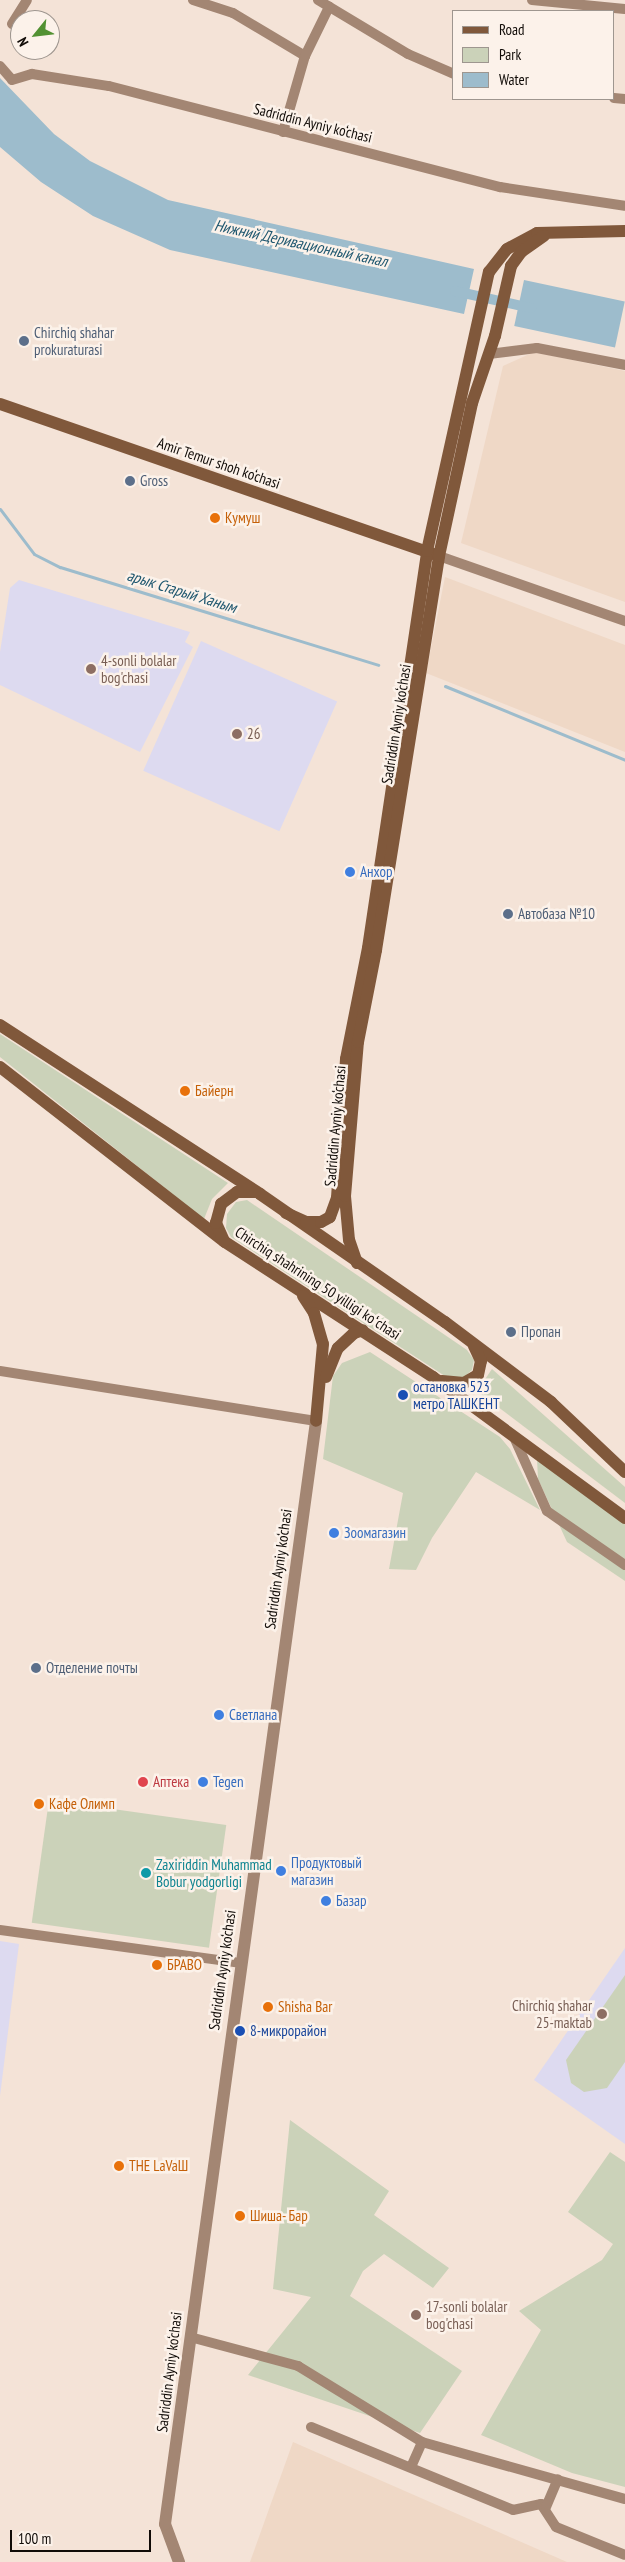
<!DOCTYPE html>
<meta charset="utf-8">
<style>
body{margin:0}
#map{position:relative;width:625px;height:2562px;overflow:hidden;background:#f4e3d7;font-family:"PT Sans Narrow",sans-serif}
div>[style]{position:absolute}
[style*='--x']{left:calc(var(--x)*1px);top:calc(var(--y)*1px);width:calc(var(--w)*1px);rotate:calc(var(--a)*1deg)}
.built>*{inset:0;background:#efd8c6}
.education>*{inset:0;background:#dddaf0;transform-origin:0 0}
.green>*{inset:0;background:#cbd2b9;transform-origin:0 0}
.water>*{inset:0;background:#9dbccc;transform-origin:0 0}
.stream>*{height:3px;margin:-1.5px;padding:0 1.5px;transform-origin:1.5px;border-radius:1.5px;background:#9dbccc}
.canal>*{height:10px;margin:-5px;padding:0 5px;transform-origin:5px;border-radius:5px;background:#9dbccc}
.minor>*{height:10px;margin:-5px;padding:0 5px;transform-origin:5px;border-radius:5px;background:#a38673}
.tertiary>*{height:12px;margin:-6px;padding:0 6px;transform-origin:6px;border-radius:6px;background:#a38673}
.secondary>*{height:12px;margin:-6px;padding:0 6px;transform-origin:6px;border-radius:6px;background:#80583b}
.dots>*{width:14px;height:14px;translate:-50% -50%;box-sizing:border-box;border:2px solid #fcf2ea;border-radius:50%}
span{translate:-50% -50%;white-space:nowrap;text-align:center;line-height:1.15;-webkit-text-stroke:5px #fcf2ea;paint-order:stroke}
.street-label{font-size:15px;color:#100b07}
.service-label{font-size:15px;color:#4e5e75}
.left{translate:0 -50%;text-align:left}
.food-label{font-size:15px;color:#c56008}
.education-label{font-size:15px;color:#785e54}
.right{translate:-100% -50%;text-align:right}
.shop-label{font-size:15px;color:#366cbe}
.transit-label{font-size:15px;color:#164399}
.health-label{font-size:15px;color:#be3a42}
.culture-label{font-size:15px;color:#0d838f}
.water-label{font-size:16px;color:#1f576f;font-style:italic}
.legend{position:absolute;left:452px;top:10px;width:162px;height:90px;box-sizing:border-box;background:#fcf2ea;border:1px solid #9e968f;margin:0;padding:6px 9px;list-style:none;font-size:15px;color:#100b07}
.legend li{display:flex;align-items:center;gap:10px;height:25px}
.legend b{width:25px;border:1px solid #9e968f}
.north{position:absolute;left:10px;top:10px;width:50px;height:50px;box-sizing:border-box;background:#fcf2ea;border:1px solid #9e968f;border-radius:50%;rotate:241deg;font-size:14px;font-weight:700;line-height:20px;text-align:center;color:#100b07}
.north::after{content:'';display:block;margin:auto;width:18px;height:22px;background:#529132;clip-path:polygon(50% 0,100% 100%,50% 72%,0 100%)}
.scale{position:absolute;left:10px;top:2530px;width:141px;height:22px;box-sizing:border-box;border:2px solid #100b07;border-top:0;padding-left:6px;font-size:15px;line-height:18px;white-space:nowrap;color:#100b07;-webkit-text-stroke:4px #fcf2ea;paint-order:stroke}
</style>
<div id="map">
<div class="built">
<i style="clip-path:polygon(534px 352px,625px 371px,625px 602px,461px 543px,503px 366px)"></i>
<i style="clip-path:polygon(445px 577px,625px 645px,625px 752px,426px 673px)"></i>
<i style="clip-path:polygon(293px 2442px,567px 2562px,250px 2562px)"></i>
</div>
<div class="education">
<i style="clip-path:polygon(19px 580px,190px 632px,185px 642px,193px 647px,140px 752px,0 685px,0 652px,10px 588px)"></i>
<i style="left:201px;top:641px;width:149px;height:142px;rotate:24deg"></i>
<i style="clip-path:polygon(0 1941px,19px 1944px,0 2096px)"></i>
<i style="clip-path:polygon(625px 1948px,625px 2144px,534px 2080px)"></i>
</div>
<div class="green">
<i style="clip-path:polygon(0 1034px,228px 1183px,212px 1199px,204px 1219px,0 1057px)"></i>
<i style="clip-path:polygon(247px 1200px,467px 1350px,474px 1360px,472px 1370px,463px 1378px,448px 1378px,231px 1237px,226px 1228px,227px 1214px,236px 1202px)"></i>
<i style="clip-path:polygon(370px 1352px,500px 1437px,510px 1449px,540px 1510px,476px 1472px,432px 1538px,416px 1570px,389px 1569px,403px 1493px,323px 1459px,333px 1376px,342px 1363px)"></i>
<i style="clip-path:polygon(492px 1369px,625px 1487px,625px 1503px,477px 1391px)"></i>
<i style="clip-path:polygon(537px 1459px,625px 1520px,625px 1581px,567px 1542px,538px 1479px)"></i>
<i style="left:49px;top:1800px;width:179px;height:124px;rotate:8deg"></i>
<i style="clip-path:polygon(625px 1975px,625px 2062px,607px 2088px,584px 2092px,571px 2083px,566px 2060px)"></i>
<i style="clip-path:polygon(290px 2120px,389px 2191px,374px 2215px,449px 2268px,433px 2288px,384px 2254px,363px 2271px,350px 2296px,462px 2371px,420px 2433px,248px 2375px,311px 2297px,273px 2289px)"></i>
<i style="clip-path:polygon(610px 2152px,625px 2162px,625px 2487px,572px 2473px,481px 2435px,541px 2330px,519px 2311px,602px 2260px,613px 2244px,568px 2212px)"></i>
</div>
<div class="water">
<i style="clip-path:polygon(0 78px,54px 134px,90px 161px,168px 200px,474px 269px,464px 314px,170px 250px,93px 216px,41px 182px,0 147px)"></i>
<i style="left:524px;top:280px;width:103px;height:47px;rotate:12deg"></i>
</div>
<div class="stream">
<i style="--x:0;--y:509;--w:56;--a:52.9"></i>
<i style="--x:34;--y:554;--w:29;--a:27"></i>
<i style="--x:60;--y:567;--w:333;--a:17.1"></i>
<i style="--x:445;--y:686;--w:195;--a:22.3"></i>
</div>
<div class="canal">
<i style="--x:455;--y:291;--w:78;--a:12.6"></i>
</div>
<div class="minor">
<i style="--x:193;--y:0;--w:42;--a:18"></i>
<i style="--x:233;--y:13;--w:84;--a:30.8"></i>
<i style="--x:318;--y:0;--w:105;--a:31"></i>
<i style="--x:408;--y:54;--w:50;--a:23.5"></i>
<i style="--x:532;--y:0;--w:93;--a:5.5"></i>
<i style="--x:12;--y:24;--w:28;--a:-58"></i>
<i style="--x:0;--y:66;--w:18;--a:49"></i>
<i style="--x:12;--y:80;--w:21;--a:-17"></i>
<i style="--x:32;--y:74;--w:78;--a:8.9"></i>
<i style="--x:109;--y:86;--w:404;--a:14.5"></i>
<i style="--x:500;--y:187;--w:126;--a:8.6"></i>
<i style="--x:614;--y:98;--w:11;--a:5"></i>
<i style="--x:283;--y:132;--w:79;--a:-73.9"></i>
<i style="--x:305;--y:56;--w:55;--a:-63.9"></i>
<i style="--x:489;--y:354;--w:48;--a:-7.1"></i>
<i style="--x:537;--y:348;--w:90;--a:10.9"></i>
<i style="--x:439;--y:556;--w:197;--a:19.3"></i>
<i style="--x:0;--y:1371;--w:320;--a:9"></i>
<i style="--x:514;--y:1437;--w:81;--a:66"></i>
<i style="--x:547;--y:1511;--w:95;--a:34.7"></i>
<i style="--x:0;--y:1930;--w:242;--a:7.8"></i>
<i style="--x:190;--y:2337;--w:112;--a:15"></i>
<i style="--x:298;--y:2366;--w:145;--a:31.5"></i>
<i style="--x:422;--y:2442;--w:211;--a:15.7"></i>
<i style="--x:311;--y:2427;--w:218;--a:22.3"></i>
<i style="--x:513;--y:2510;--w:29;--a:-12"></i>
<i style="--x:541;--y:2504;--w:27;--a:57"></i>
<i style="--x:556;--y:2527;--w:74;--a:22.1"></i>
<i style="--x:411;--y:2467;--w:27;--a:-66"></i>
<i style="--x:546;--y:2507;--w:30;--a:-67"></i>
</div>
<div class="tertiary">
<i style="--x:179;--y:2562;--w:40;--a:-110.2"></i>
<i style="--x:165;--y:2524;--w:1113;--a:-82.2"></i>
</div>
<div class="secondary">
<i style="--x:0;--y:404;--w:459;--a:19.1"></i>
<i style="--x:0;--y:1025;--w:310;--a:33"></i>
<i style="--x:260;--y:1194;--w:225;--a:34.7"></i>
<i style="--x:445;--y:1322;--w:133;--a:37"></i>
<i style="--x:551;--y:1402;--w:102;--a:43.4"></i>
<i style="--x:0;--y:1067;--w:285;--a:37.9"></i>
<i style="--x:225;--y:1242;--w:248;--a:33"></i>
<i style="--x:433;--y:1377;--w:238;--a:36.3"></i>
<i style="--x:286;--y:1213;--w:22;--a:24"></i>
<i style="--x:306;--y:1222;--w:15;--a:0"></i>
<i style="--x:321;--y:1222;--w:10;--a:-29"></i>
<i style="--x:330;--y:1217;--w:20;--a:-70"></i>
<i style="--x:337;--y:1198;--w:139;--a:-86.3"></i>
<i style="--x:346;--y:1059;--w:113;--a:-78.8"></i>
<i style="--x:368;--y:948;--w:401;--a:-81.5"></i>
<i style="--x:427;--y:551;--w:286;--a:-77.5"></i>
<i style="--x:489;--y:272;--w:29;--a:-52"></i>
<i style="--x:507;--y:249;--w:34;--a:-28"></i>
<i style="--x:537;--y:233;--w:88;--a:-1.3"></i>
<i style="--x:224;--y:1241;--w:20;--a:-114"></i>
<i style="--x:216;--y:1223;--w:20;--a:-75"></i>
<i style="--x:221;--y:1204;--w:20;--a:-37"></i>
<i style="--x:237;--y:1192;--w:18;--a:0"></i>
<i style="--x:357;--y:1263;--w:24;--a:-109"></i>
<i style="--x:349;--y:1240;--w:44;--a:-95.2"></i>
<i style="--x:345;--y:1196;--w:155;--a:-85.2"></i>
<i style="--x:358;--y:1042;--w:94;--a:-78.9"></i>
<i style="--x:376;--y:950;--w:399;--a:-80.9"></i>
<i style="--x:439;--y:556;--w:157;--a:-77.8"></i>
<i style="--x:472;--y:403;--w:71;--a:-71.1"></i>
<i style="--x:495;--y:336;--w:72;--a:-77.1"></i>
<i style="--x:511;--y:266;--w:17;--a:-54"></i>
<i style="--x:521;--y:252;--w:28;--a:-35"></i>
<i style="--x:303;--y:1296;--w:20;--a:57"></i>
<i style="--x:314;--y:1313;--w:32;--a:74"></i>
<i style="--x:323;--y:1344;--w:77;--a:95.2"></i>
<i style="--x:326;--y:1377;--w:31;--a:-68"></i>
<i style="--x:338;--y:1348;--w:22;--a:-43"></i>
<i style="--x:354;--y:1333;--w:9;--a:-18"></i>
<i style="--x:442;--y:1381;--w:22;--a:5"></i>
<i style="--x:464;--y:1383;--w:16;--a:-30"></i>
<i style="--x:478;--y:1375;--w:14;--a:-78"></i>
<i style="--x:481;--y:1361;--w:17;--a:-115"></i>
</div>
<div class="dots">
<i style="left:24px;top:341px;background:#5c6f8a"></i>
<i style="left:130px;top:481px;background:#5c6f8a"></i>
<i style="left:215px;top:518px;background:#e8710a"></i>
<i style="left:91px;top:669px;background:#8d6e63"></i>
<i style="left:237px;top:734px;background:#8d6e63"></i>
<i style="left:350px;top:872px;background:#3f7fe0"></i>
<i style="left:508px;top:914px;background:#5c6f8a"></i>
<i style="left:185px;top:1091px;background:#e8710a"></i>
<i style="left:511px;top:1332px;background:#5c6f8a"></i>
<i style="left:403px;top:1395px;background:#1a4fb4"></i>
<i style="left:334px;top:1533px;background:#3f7fe0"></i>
<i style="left:36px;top:1668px;background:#5c6f8a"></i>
<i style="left:219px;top:1715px;background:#3f7fe0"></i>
<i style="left:143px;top:1782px;background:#e0444e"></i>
<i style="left:203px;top:1782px;background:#3f7fe0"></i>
<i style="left:39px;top:1804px;background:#e8710a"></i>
<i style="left:281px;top:1871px;background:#3f7fe0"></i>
<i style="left:146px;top:1873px;background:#0f9aa8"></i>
<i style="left:326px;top:1901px;background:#3f7fe0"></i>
<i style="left:157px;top:1965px;background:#e8710a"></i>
<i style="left:268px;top:2007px;background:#e8710a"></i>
<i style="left:602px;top:2014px;background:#8d6e63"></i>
<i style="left:240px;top:2031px;background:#1a4fb4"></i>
<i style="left:119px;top:2166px;background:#e8710a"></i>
<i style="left:240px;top:2216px;background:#e8710a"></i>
<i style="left:416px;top:2315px;background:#8d6e63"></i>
</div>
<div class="street-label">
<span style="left:313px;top:123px;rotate:14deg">Sadriddin Ayniy ko‘chasi</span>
<span style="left:219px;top:463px;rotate:19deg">Amir Temur shoh ko‘chasi</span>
<span style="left:396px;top:724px;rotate:-81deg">Sadriddin Ayniy ko‘chasi</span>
<span style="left:335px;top:1126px;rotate:-85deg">Sadriddin Ayniy ko‘chasi</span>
<span style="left:318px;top:1283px;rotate:33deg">Chirchiq shahrining 50 yilligi koʻchasi</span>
<span style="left:278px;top:1569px;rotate:-82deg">Sadriddin Ayniy ko‘chasi</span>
<span style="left:222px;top:1970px;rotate:-82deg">Sadriddin Ayniy ko‘chasi</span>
<span style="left:169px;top:2372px;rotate:-83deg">Sadriddin Ayniy ko‘chasi</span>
</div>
<div class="service-label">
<span class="left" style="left:34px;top:341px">Chirchiq shahar<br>prokuraturasi</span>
<span class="left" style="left:140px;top:481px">Gross</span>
<span class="left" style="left:518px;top:914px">Автобаза №10</span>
<span class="left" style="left:521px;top:1332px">Пропан</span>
<span class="left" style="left:46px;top:1668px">Отделение почты</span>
</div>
<div class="food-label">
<span class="left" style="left:225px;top:518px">Кумуш</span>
<span class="left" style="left:195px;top:1091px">Байерн</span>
<span class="left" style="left:49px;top:1804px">Кафе Олимп</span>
<span class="left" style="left:167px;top:1965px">БРАВО</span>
<span class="left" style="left:278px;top:2007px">Shisha Bar</span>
<span class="left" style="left:129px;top:2166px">THE LaVaШ</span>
<span class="left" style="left:250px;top:2216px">Шиша- Бар</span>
</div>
<div class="education-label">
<span class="left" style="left:101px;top:669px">4-sonli bolalar<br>bog'chasi</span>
<span class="left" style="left:247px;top:734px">26</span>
<span class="right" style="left:592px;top:2014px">Chirchiq shahar<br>25-maktab</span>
<span class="left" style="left:426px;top:2315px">17-sonli bolalar<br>bog'chasi</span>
</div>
<div class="shop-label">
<span class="left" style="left:360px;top:872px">Анхор</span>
<span class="left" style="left:344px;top:1533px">Зоомагазин</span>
<span class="left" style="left:229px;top:1715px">Светлана</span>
<span class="left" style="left:213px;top:1782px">Tegen</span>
<span class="left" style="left:291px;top:1871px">Продуктовый<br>магазин</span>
<span class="left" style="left:336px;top:1901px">Базар</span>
</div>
<div class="transit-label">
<span class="left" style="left:413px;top:1395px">остановка 523<br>метро ТАШКЕНТ</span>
<span class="left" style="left:250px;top:2031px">8-микрорайон</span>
</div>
<div class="health-label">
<span class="left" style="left:153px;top:1782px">Аптека</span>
</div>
<div class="culture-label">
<span class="left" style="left:156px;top:1873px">Zaxiriddin Muhammad<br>Bobur yodgorligi</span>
</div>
<div class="water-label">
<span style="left:301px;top:243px;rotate:12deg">Нижний Деривационный канал</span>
<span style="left:182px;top:591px;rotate:17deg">арык Старый Ханым</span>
</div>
<ul class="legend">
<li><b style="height:6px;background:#80583b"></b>Road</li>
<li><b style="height:14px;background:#cbd2b9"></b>Park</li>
<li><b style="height:14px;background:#9dbccc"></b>Water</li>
</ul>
<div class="north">N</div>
<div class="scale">100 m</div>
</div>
